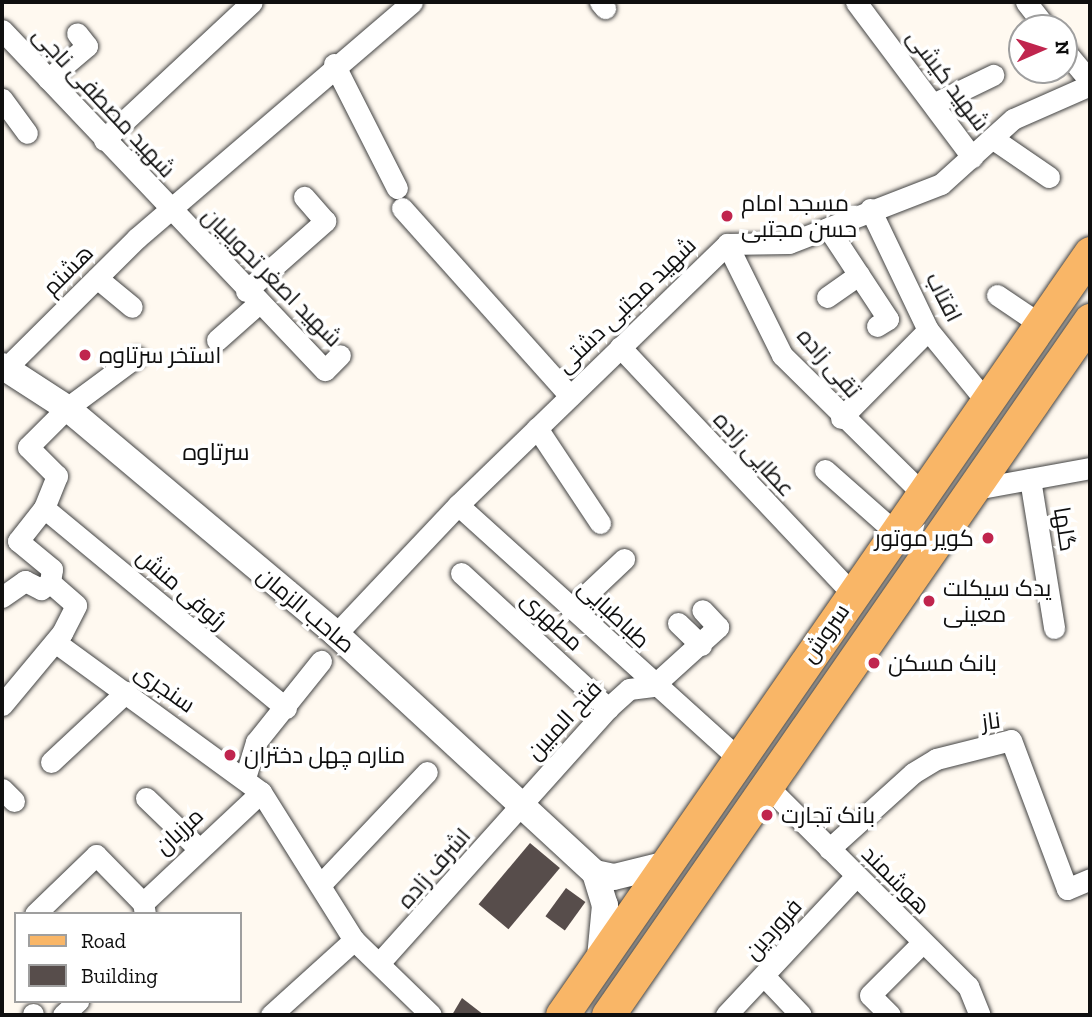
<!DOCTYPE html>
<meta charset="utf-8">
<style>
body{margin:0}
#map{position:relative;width:1092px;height:1017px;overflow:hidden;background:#fff9f0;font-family:"Zilla Slab",Cairo,serif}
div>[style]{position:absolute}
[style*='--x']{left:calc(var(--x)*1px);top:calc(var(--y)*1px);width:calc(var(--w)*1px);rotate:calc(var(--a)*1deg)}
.building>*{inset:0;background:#574d4b;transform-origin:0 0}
.roads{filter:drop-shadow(0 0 2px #424242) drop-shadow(0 0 2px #424242)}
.minor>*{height:21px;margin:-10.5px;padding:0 10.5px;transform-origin:10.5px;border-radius:10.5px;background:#fff}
.tertiary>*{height:26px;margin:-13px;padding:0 13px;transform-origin:13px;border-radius:13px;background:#fff}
.primary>*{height:33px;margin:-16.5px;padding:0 16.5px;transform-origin:16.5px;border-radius:16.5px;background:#f9b667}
.dots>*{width:19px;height:19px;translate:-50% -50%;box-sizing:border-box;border:4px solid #fff;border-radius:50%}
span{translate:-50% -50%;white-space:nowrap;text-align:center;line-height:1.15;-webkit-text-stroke:7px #fff;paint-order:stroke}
.street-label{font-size:23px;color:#0f0f0f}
.poi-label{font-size:23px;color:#0f0f0f}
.left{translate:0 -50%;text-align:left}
.right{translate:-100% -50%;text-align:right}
.neighbourhood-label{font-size:24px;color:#0f0f0f}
.frame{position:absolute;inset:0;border:4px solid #0f0f0f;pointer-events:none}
.legend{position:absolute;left:14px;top:912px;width:228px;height:91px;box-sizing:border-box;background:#fff;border:2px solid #9f9f9f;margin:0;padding:9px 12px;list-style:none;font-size:21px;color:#0f0f0f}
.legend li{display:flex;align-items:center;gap:14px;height:35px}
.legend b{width:35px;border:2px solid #9f9f9f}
.north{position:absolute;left:1008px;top:14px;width:70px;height:70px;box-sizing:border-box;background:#fff;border:2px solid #9f9f9f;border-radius:50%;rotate:87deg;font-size:19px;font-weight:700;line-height:28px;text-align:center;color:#0f0f0f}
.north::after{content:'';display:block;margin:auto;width:24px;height:32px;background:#c0254e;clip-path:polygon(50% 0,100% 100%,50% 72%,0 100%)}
</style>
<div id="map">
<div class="building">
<i style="left:530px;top:843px;width:39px;height:80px;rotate:40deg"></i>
<i style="left:566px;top:888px;width:24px;height:35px;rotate:36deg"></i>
<i style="clip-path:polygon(462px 998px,484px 1015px,452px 1015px)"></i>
</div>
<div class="roads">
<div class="minor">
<i style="--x:600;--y:2;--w:8;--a:50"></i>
<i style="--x:856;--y:2;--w:194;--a:53.2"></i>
<i style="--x:1026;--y:2;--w:33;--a:52"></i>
<i style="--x:2;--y:30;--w:469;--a:46.5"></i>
<i style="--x:325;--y:370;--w:21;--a:-45"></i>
<i style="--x:1064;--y:50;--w:40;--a:50"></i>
<i style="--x:334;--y:64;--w:139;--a:63.1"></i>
<i style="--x:48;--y:79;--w:51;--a:-40.2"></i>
<i style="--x:87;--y:46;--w:16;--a:-128"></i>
<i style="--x:2;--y:99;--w:42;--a:53.7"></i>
<i style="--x:933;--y:104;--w:67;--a:-25.8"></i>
<i style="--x:992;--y:138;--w:69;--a:34.4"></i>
<i style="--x:104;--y:140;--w:202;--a:-43"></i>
<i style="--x:402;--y:208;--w:252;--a:48.2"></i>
<i style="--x:870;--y:209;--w:134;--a:64.4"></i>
<i style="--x:928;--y:330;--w:92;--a:50.8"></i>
<i style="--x:828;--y:228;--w:109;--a:56.6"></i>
<i style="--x:888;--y:319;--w:13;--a:148"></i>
<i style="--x:727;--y:244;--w:124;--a:63.6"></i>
<i style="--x:782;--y:355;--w:197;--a:44.6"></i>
<i style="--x:97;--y:278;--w:45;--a:39.6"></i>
<i style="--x:246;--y:291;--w:106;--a:-41.5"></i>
<i style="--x:325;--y:221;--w:32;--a:-131"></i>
<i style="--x:997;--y:295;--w:52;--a:34"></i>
<i style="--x:827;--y:297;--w:39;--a:-35"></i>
<i style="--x:217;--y:340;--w:56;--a:-41.4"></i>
<i style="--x:620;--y:347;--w:338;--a:46.7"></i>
<i style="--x:6;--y:368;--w:185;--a:-44.8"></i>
<i style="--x:137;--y:238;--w:362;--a:-40.6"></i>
<i style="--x:841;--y:418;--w:124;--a:-45.3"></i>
<i style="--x:537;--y:428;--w:114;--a:56.4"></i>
<i style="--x:825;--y:470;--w:94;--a:41.5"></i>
<i style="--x:1030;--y:479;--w:151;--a:80.8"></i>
<i style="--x:975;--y:489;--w:117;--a:-10.3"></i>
<i style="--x:458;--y:505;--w:377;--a:42.1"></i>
<i style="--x:44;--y:508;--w:314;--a:39.6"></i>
<i style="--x:461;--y:573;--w:200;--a:42.6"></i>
<i style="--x:2;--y:597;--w:28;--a:-35"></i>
<i style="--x:25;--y:581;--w:18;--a:27"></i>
<i style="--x:41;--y:589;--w:11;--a:-38"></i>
<i style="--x:571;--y:609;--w:73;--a:-43.3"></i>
<i style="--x:678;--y:623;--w:32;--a:44"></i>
<i style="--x:336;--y:634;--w:178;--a:-46.6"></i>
<i style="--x:458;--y:505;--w:375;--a:-44.1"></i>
<i style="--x:727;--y:244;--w:62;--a:-0.9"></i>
<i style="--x:789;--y:243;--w:163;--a:-21.2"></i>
<i style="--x:941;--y:184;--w:97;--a:-42.1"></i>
<i style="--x:1013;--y:119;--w:84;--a:-23.8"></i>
<i style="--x:55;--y:642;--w:255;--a:36.1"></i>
<i style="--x:261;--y:792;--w:175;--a:57.9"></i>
<i style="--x:354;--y:940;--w:107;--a:44.2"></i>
<i style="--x:2;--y:705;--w:94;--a:-50.2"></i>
<i style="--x:62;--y:633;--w:31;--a:-63"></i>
<i style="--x:76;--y:605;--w:35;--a:-139"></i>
<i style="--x:50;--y:582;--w:13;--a:-81"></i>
<i style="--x:52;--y:569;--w:44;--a:-140.5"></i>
<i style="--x:18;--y:541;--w:42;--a:-51.8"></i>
<i style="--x:44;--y:508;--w:35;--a:-68"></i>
<i style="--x:57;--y:476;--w:41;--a:-135"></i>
<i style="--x:28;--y:447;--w:55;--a:-45"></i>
<i style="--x:67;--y:408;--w:86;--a:-36.5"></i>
<i style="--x:51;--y:762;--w:103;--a:-43"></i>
<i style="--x:245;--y:778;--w:38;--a:-73"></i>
<i style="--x:256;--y:742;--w:104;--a:-51.3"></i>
<i style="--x:767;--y:786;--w:284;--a:44.9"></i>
<i style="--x:968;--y:986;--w:31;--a:68"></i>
<i style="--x:2;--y:789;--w:17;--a:45"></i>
<i style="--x:146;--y:798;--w:72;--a:43.9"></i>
<i style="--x:829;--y:849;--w:113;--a:-42.1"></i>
<i style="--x:913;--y:773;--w:27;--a:-31"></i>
<i style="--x:936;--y:759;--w:77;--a:-14.2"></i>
<i style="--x:1011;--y:740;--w:159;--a:69.4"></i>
<i style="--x:1067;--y:889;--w:25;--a:-23"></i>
<i style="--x:321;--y:884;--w:154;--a:-46.6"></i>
<i style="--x:35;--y:914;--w:85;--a:-44"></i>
<i style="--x:96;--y:855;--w:67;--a:45.6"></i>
<i style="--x:145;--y:914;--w:11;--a:-100"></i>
<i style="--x:143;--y:903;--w:162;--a:-43.2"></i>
<i style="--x:381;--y:961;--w:340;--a:-48.1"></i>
<i style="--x:608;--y:708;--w:28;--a:-42"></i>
<i style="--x:629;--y:689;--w:24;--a:-7"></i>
<i style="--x:653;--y:686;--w:88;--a:-42.2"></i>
<i style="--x:718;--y:627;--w:23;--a:-133"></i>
<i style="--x:765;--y:977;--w:52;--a:46.5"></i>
<i style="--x:33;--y:1014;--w:1;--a:90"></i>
<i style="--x:63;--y:1015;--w:21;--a:-43"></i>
<i style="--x:271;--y:1015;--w:112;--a:-42.1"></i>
<i style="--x:726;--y:1015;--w:190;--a:-46.9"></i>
<i style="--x:890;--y:1015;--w:28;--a:-135"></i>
<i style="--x:870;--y:995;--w:74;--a:-45"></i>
</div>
<div class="tertiary">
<i style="--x:2;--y:366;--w:77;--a:32.9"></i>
<i style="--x:67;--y:408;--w:351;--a:40"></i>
<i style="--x:336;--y:634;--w:352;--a:42.7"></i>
<i style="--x:595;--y:873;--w:19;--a:12"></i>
<i style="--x:614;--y:877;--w:50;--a:-13.8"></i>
<i style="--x:595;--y:873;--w:34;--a:73"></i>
<i style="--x:605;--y:905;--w:53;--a:95.4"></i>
</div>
<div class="primary">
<i style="--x:562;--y:1015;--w:927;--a:-55.28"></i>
<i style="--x:608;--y:1015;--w:846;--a:-55.26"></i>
</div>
</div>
<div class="dots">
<i style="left:727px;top:216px;background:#c0254e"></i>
<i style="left:85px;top:355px;background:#c0254e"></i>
<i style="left:988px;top:538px;background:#c0254e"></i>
<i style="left:929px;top:601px;background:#c0254e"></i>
<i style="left:874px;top:663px;background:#c0254e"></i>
<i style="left:230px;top:755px;background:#c0254e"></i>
<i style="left:767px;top:815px;background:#c0254e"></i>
</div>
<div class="street-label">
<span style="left:948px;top:80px;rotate:53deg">شهید کیشی</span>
<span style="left:104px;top:102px;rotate:47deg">شهید مصطفی ناجی</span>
<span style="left:68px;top:270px;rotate:-45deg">هشتم</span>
<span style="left:272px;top:277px;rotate:45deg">شهید اصغر تحویلیان</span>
<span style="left:944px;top:297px;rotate:63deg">افتاب</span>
<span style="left:626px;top:305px;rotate:-44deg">شهید مجتبی دشتی</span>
<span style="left:829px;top:363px;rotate:49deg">تقی زاده</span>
<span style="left:754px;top:454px;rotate:47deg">عطایی زاده</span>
<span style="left:1065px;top:529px;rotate:81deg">گلها</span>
<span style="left:182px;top:589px;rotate:41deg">رئوفی منش</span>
<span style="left:306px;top:610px;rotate:40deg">صاحب الزمان</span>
<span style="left:614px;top:614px;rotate:43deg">طباطبایی</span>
<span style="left:552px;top:621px;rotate:43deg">مطهری</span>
<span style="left:825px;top:633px;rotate:-55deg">سروش</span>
<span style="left:165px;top:688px;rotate:35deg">سنجری</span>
<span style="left:564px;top:720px;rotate:-47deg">فتح المبین</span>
<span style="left:991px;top:721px;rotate:-7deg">ناز</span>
<span style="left:179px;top:831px;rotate:-43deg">مرزبان</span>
<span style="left:434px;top:868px;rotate:-49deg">اشرف زاده</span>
<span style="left:896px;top:880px;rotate:45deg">هوشمند</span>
<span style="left:773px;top:929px;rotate:-48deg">فروردین</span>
</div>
<div class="poi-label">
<span class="left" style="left:741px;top:216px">مسجد امام<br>حسن مجتبی</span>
<span class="left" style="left:99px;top:355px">استخر سرتاوه</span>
<span class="right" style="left:974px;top:538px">کویر موتور</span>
<span class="left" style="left:943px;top:601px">یدک سیکلت<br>معینی</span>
<span class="left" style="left:888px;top:663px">بانک مسکن</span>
<span class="left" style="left:244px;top:755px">مناره چهل دختران</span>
<span class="left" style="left:781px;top:815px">بانک تجارت</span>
</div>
<div class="neighbourhood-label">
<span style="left:216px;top:452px">سرتاوه</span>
</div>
<div class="frame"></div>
<ul class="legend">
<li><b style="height:9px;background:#f9b667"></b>Road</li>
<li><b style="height:19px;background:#574d4b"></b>Building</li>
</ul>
<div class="north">N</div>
</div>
